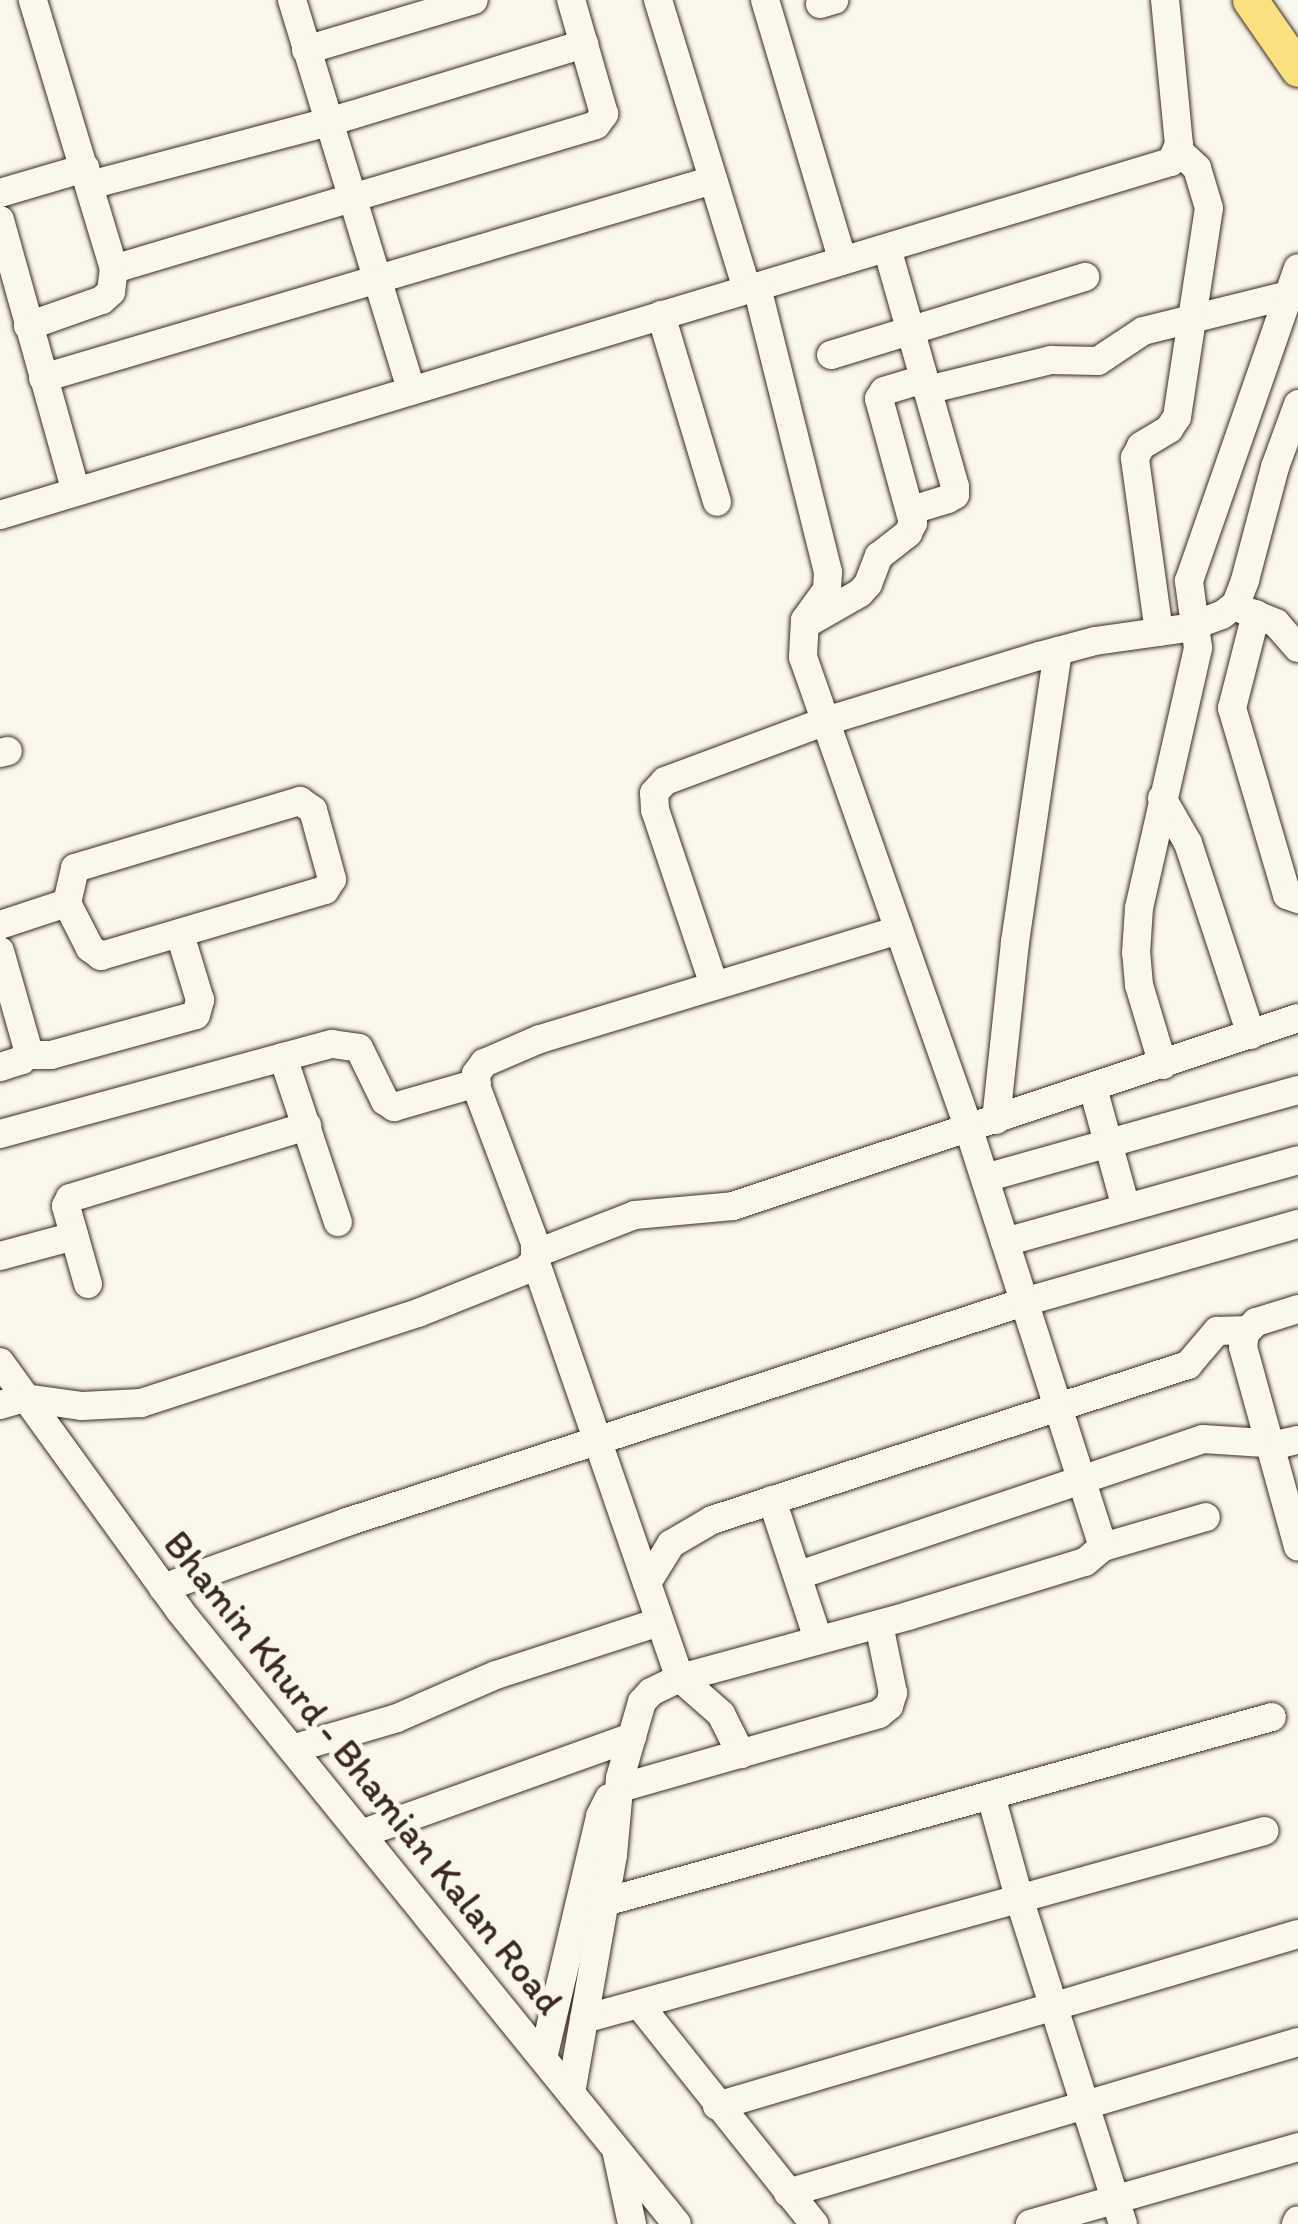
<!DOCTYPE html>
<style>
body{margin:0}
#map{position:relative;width:1298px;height:2224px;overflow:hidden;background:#fbf7ec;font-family:Itim,sans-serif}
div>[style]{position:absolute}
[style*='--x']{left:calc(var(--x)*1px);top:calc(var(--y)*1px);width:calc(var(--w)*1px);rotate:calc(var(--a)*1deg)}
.roads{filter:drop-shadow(0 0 2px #3b2a1e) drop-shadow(0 0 2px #3b2a1e)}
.minor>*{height:28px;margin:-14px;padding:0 14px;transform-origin:14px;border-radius:14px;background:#fbf7ec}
.major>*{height:35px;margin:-17.5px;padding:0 17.5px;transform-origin:17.5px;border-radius:17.5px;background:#fbe080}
span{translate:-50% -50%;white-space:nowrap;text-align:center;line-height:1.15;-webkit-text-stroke:10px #fbf7ec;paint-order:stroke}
.street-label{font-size:38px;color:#3b2a1e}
</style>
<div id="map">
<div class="roads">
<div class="minor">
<i style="--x:292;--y:0;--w:408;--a:73"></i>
<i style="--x:658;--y:0;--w:303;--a:72.9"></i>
<i style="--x:765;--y:0;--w:272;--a:73.4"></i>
<i style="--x:820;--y:4;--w:15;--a:-16"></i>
<i style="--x:306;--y:50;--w:175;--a:-16.6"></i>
<i style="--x:90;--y:185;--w:247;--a:-14.8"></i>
<i style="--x:329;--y:122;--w:267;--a:-17"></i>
<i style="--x:0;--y:193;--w:89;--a:-16.4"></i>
<i style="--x:0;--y:220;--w:282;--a:74.4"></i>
<i style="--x:887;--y:248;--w:248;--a:74.1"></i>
<i style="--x:955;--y:487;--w:8;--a:90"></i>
<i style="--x:955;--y:495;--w:8;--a:150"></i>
<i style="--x:948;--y:499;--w:39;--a:163"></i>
<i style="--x:114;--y:269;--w:503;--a:-16.63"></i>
<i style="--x:596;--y:125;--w:14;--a:-54"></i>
<i style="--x:604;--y:114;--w:119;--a:-106.1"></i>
<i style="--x:661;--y:315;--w:195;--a:73.3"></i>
<i style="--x:28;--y:326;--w:78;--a:-19.4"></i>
<i style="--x:102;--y:300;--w:12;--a:-42"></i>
<i style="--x:111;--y:292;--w:23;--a:-83"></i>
<i style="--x:114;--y:269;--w:281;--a:-106.8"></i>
<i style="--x:831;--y:355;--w:266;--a:-17.1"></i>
<i style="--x:43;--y:378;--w:699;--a:-16.46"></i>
<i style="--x:927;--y:390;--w:128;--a:-13.6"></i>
<i style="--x:1051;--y:360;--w:47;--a:1.2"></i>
<i style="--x:1098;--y:361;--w:54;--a:-33.7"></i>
<i style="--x:1143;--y:331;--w:159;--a:-13.9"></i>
<i style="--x:0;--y:515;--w:1223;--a:-16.78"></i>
<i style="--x:1171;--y:162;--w:19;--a:-65"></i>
<i style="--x:1179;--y:145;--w:146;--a:-95.5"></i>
<i style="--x:1239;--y:608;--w:40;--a:22"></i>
<i style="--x:1276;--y:623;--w:33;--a:49"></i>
<i style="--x:1256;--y:614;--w:97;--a:104.3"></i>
<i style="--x:1232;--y:708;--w:195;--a:73.6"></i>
<i style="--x:1287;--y:895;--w:12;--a:20"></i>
<i style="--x:811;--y:621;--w:56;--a:-29.7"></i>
<i style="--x:860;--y:593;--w:12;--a:-48"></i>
<i style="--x:868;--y:584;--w:30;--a:-69"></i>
<i style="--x:879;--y:556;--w:37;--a:-38"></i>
<i style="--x:908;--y:533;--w:11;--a:-63"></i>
<i style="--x:913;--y:523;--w:129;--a:-105.3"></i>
<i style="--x:879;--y:399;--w:9;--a:-58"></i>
<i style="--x:884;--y:391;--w:42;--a:-16.7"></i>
<i style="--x:1159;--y:632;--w:176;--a:-97.9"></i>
<i style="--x:1135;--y:458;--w:13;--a:-63"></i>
<i style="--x:1141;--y:446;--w:33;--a:-31"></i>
<i style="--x:1169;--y:429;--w:14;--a:-56"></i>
<i style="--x:1177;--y:417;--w:211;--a:-81.3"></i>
<i style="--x:1209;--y:208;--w:42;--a:-106.7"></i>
<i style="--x:1197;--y:168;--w:26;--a:-137"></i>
<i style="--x:0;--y:753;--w:8;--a:-14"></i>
<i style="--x:1162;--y:798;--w:52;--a:60"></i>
<i style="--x:1188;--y:843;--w:202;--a:71.8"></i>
<i style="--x:0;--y:925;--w:71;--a:-18.2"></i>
<i style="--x:67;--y:903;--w:36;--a:-77"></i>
<i style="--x:75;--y:868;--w:235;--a:-16.6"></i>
<i style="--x:300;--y:801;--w:16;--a:35"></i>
<i style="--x:313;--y:810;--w:72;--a:74.6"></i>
<i style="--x:332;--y:879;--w:13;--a:122"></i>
<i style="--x:325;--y:890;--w:234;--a:163.6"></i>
<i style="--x:101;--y:956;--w:14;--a:-144"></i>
<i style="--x:90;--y:948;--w:51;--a:-117.1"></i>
<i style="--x:0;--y:951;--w:102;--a:74.1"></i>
<i style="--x:28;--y:1049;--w:13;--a:119"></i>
<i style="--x:22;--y:1060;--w:23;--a:162"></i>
<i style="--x:714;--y:985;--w:185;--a:-108.6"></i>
<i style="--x:655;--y:810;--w:17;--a:-93"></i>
<i style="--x:654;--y:793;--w:16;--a:-47"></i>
<i style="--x:665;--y:781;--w:172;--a:-20.4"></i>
<i style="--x:826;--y:721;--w:223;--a:-17"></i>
<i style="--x:1039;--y:656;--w:58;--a:-15"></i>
<i style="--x:1095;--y:641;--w:92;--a:-8.1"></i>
<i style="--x:1186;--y:628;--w:38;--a:-20"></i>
<i style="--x:1222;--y:615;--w:18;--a:-38"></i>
<i style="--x:1236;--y:604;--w:26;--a:-69"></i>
<i style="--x:1245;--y:580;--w:117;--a:-75.1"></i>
<i style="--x:1275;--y:467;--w:67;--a:-69.9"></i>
<i style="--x:28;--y:1055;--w:23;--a:0"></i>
<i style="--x:51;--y:1055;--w:150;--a:-15.4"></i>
<i style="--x:196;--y:1015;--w:16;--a:-75"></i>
<i style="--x:200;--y:1000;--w:69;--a:-106.9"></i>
<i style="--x:283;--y:1057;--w:174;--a:71.6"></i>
<i style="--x:1163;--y:1065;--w:84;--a:-106.7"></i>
<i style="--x:1139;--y:985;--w:32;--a:-95"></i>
<i style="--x:1136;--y:953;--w:45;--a:-86.2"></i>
<i style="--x:1139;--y:908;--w:267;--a:-77.2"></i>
<i style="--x:1198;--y:648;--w:68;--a:-97.7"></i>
<i style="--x:1189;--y:581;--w:331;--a:-70.8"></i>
<i style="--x:1093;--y:1088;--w:124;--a:74.6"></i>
<i style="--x:996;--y:1120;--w:179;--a:-83.9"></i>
<i style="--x:1015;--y:942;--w:294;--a:-81.6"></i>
<i style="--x:0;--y:1134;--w:344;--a:-15.2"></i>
<i style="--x:332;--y:1044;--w:27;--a:8"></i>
<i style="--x:359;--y:1048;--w:59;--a:63.9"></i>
<i style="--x:385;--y:1101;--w:11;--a:34"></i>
<i style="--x:394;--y:1107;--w:86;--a:-16.1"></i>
<i style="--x:985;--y:1178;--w:325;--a:-15.7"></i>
<i style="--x:1005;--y:1242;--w:304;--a:-15.6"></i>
<i style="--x:537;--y:1253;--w:105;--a:-21.2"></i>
<i style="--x:635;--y:1215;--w:98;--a:-5.2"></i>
<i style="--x:733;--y:1206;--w:595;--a:-18.4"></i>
<i style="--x:0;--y:1256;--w:77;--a:-15.1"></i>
<i style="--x:535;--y:1260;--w:442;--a:70.9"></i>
<i style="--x:680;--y:1678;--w:55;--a:41.3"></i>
<i style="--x:721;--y:1714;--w:45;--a:63.4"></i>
<i style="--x:88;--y:1284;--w:81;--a:-105.8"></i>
<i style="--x:66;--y:1206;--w:9;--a:-63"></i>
<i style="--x:70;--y:1198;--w:248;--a:-16.9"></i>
<i style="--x:1298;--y:1309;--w:44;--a:162.8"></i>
<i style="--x:1256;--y:1322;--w:16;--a:135"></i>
<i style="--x:1245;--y:1333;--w:14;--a:98"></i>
<i style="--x:1243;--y:1347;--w:207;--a:74.6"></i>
<i style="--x:0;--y:1362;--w:307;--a:54.1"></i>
<i style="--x:180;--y:1611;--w:789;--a:50.97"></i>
<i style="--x:0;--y:1405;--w:26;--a:-16"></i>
<i style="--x:25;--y:1398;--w:58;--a:8"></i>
<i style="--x:82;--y:1406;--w:59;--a:-2.9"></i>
<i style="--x:141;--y:1403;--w:291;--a:-18"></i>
<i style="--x:418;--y:1313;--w:116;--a:-21.7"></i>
<i style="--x:526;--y:1270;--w:13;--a:-48"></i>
<i style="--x:535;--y:1260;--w:17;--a:-90"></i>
<i style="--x:535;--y:1243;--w:165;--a:-110.6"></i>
<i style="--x:477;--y:1089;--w:15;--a:-94"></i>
<i style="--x:476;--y:1074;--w:14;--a:-54"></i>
<i style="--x:484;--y:1063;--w:61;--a:-23.2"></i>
<i style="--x:540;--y:1039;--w:375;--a:-16.9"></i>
<i style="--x:772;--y:1500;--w:146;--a:71.7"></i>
<i style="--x:1103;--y:1547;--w:107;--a:-16.2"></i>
<i style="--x:799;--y:1575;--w:426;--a:-18.6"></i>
<i style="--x:1203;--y:1439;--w:77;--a:3.7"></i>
<i style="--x:1280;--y:1444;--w:18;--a:-13"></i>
<i style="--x:647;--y:1583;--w:46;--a:-58.4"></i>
<i style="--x:671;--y:1544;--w:48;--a:-30.3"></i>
<i style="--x:712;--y:1520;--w:501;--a:-18.04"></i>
<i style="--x:1188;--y:1365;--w:45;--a:-49.5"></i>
<i style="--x:1217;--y:1331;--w:31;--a:-2"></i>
<i style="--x:163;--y:1588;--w:195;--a:-19.7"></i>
<i style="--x:347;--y:1522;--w:712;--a:-18"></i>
<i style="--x:1024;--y:1302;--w:285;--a:-15.9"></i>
<i style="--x:292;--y:1749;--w:109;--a:-16.4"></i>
<i style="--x:397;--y:1718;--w:108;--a:-23.5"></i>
<i style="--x:496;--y:1675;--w:171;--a:-18"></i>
<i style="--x:620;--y:1788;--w:269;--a:-15.9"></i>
<i style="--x:879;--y:1714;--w:13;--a:-39"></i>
<i style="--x:889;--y:1706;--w:14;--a:-73"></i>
<i style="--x:893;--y:1693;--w:70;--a:-101.5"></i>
<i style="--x:991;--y:1796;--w:106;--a:74.6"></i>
<i style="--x:1019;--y:1898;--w:342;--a:72.3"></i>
<i style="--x:361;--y:1834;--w:288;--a:-19.7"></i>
<i style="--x:605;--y:1902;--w:692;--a:-15.5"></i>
<i style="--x:641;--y:2007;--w:278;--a:51.4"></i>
<i style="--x:584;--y:2019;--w:706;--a:-15.45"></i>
<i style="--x:543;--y:2058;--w:249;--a:-76.7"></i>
<i style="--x:600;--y:1816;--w:20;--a:-63"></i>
<i style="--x:571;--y:2093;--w:242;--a:-80"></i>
<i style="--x:613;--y:1855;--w:77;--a:-84.8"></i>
<i style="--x:620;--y:1778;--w:79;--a:-73.9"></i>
<i style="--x:642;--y:1702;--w:13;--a:-48"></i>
<i style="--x:651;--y:1692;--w:32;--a:-26"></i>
<i style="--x:680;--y:1678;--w:236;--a:-15.2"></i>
<i style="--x:908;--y:1616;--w:185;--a:-17"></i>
<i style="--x:1085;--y:1562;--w:23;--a:-40"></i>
<i style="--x:1103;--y:1547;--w:439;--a:-107.8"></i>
<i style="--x:969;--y:1129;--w:500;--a:-109.38"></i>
<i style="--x:803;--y:657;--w:37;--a:-87"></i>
<i style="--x:805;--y:620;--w:37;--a:-54"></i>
<i style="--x:827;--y:590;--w:18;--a:-87"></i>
<i style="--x:828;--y:572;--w:294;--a:-104"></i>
<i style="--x:717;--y:2106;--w:606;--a:-16.49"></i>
<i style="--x:617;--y:2154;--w:72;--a:77.9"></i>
<i style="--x:788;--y:2193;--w:532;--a:-16.49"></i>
<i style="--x:1030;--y:2224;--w:279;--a:-16"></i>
<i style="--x:1296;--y:2224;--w:4;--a:-63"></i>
</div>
<div class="major">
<i style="--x:1250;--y:0;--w:84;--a:55.2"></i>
</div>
</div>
<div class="street-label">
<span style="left:363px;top:1773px;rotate:51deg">Bhamin Khurd - Bhamian Kalan Road</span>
</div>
</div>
